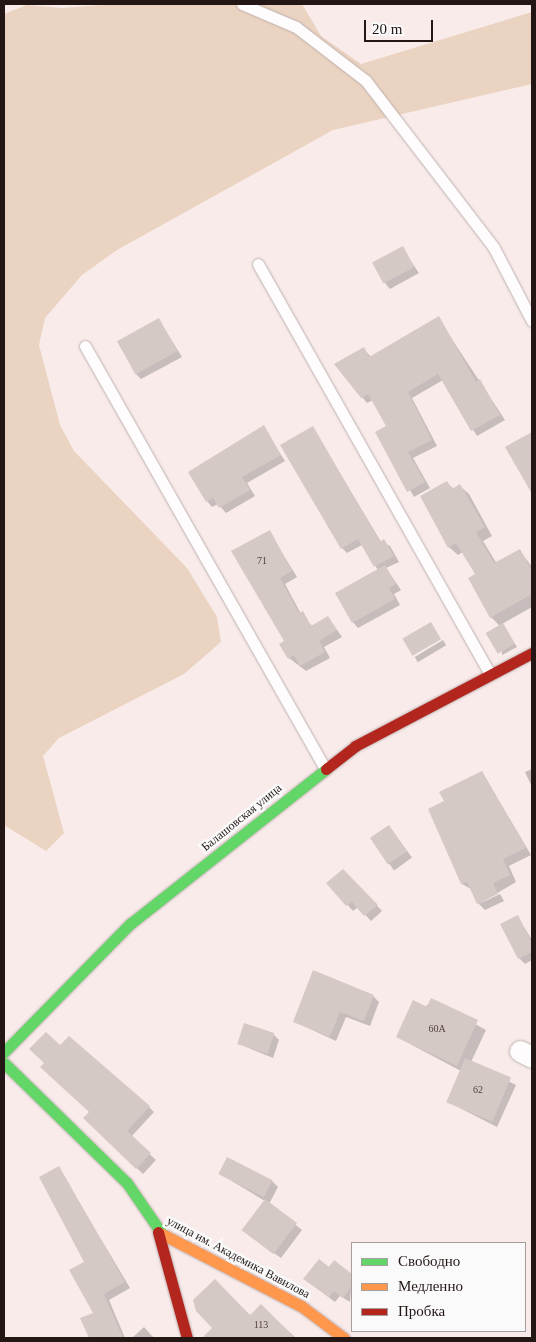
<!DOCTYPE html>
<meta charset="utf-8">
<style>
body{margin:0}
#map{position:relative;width:536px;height:1342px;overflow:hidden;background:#f8ebea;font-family:Georgia,serif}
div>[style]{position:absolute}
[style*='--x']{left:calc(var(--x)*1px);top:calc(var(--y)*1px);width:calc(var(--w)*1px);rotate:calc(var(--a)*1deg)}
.green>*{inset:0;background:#ebd3c1}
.shadow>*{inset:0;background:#0003;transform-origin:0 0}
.building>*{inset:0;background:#d5c9c6;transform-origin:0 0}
.roads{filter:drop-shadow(0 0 1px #beb1b0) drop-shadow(0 0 1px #beb1b0)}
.lane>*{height:11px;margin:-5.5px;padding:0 5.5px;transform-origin:5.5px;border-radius:5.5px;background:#fefcfc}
.street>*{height:21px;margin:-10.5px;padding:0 10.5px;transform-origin:10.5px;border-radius:10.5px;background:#fefcfc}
.fast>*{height:11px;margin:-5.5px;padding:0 5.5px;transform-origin:5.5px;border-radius:5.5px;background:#63d668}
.slow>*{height:11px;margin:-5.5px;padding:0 5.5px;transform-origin:5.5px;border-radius:5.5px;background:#ff974d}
.jam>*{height:11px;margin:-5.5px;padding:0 5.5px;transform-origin:5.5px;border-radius:5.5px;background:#b3261e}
span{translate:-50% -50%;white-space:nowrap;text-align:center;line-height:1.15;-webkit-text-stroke:5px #fafafa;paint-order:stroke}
.number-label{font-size:10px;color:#504341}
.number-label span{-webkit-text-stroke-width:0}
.street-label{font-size:12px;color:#231615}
.frame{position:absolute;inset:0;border:5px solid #231615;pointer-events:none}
.legend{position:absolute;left:351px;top:1242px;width:175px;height:90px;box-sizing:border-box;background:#fafafa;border:1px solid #a49f9e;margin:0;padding:6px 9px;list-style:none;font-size:15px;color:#231615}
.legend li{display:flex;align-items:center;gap:10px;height:25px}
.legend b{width:25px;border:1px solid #a49f9e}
.scale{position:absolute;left:364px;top:20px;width:69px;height:22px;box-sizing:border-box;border:2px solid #231615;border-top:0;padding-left:6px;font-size:15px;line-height:18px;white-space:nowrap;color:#231615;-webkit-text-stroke:4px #fafafa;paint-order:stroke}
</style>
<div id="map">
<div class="green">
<i style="clip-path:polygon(115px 4px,302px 4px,321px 36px,361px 64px,532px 12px,532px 84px,333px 130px,117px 250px,82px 275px,45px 318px,39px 345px,60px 425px,74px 451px,187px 568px,217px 617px,221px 642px,184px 674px,59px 738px,43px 756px,64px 833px,46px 851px,4px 825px,4px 14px,27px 5px,62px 8px)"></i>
</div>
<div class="shadow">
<i style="clip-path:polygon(402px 248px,419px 273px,390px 289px,385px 283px)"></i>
<i style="clip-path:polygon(438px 318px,505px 420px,477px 436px,443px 380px,412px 398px,437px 446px,413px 458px,430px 488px,414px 497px,377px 432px,387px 427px,373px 400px,367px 403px,362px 397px,363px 348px,371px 357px)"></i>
<i style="clip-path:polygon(159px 320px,182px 357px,141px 379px,135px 373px)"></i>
<i style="clip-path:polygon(263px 427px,285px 461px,247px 483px,255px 496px,226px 513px,218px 504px,212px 507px,207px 501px)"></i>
<i style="clip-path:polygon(313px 428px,381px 542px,390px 546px,399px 562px,386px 568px,401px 590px,394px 594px,400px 605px,358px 628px,353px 622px,378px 570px,362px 545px,347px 553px,342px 548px)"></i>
<i style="clip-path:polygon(447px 483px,454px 489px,460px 486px,469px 494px,492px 536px,483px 541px,497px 564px,520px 551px,532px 567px,532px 607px,502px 624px,517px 647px,502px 655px,500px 626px,491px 617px,477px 575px,463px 552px,458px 555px,449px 547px)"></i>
<i style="clip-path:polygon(269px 532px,297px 577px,285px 584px,301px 614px,312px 626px,328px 617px,342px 637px,324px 647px,330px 658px,306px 671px,289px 658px)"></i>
<i style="left:443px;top:640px;width:6px;height:33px;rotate:59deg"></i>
<i style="clip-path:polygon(532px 769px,532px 787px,525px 772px)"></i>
<i style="clip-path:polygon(482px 772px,531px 855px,509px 866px,516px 882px,479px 904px,471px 889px,462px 884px)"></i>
<i style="left:389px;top:826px;width:39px;height:22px;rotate:54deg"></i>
<i style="clip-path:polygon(343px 870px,382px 911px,371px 921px,358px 907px,353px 911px,328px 883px)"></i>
<i style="clip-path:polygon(500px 894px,504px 901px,485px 910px,479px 904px)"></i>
<i style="clip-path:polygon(517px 916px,532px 940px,532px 960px,525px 964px,519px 958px)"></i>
<i style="clip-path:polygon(373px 996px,379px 1002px,370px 1026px,346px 1017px,336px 1041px,295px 1022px)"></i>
<i style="clip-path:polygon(432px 1000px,486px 1030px,471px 1062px,516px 1085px,497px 1127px,448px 1102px,461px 1071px,397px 1037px)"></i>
<i style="clip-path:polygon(273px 1034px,279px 1040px,273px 1058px,239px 1044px)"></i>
<i style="clip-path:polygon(149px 1107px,154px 1112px,131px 1137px,156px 1160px,143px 1174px,85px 1118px,91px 1112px)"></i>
<i style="clip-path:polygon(58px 1167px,130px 1288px,109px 1300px,125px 1338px,90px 1338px,82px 1319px,94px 1313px,86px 1262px)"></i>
<i style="clip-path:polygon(220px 1174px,272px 1181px,278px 1187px,269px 1204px,302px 1230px,281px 1258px,250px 1236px,265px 1201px)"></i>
<i style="clip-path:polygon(334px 1262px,352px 1276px,350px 1302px,340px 1296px,335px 1302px,311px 1284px)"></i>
<i style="clip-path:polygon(261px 1306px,296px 1338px,217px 1338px,210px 1331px,250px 1317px)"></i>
<i style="clip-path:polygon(144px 1327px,154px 1338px,132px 1338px)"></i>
</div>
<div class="building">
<i style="left:403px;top:246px;width:24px;height:35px;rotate:62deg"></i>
<i style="clip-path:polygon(439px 316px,476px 382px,480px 379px,500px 415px,471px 431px,438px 374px,408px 392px,432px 440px,408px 452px,425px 482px,407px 492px,375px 432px,386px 426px,368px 394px,361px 398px,334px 364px,364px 347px,369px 357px)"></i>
<i style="left:159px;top:318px;width:38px;height:48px;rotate:61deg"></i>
<i style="clip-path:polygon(264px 425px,281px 455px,242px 477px,250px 490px,219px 508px,213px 498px,206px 502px,188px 472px)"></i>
<i style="clip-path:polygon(313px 426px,380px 542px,384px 539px,394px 556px,374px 567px,358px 539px,341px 549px,280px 445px)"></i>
<i style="clip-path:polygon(532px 432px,532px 494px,505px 447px)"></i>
<i style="clip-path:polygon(447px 481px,452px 489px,460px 484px,485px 527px,476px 532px,494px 563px,520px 549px,532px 571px,532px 594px,490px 618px,468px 578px,475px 574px,456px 543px,448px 548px,420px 496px)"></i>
<i style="clip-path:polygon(270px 530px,292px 571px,280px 578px,299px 613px,303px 611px,311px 626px,328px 616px,337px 630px,319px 641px,325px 652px,300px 666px,294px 655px,288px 659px,279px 644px,284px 641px,231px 551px)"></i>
<i style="clip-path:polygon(385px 565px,396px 584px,389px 588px,395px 599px,352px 623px,335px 593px)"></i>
<i style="left:431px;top:622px;width:20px;height:33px;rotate:60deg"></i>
<i style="left:503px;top:623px;width:24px;height:20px;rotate:60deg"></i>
<i style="clip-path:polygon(482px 771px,526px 848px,503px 859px,510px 875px,493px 883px,498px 894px,477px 904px,467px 882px,461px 884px,428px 809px,444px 801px,439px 792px)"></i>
<i style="left:389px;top:825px;width:32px;height:23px;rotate:56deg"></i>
<i style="clip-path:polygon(343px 869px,378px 905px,364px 916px,352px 902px,346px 906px,326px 883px)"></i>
<i style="clip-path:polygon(518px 915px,532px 943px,532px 952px,518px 959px,500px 924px)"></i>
<i style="clip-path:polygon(313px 970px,374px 995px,364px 1021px,340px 1012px,330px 1037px,293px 1022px)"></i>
<i style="clip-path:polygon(431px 998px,478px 1020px,457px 1066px,396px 1037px,413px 1000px,427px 1007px)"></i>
<i style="left:244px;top:1023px;width:32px;height:22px;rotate:18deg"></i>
<i style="clip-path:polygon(46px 1032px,60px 1045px,69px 1036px,150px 1106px,127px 1131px,151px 1153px,136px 1169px,83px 1118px,89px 1112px,40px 1067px,44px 1063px,29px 1049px)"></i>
<i style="left:465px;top:1058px;width:50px;height:48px;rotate:23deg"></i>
<i style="left:227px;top:1157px;width:51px;height:19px;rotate:27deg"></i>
<i style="clip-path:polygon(59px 1166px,125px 1282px,104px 1294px,123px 1338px,89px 1338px,80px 1318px,93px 1313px,69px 1270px,84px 1262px,39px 1177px)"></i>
<i style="left:265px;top:1199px;width:40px;height:39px;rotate:37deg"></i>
<i style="clip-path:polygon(319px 1259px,329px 1267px,334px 1260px,352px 1274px,352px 1286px,343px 1298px,334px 1291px,329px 1297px,303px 1279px)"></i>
<i style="clip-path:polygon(215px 1279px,250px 1315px,261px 1304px,295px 1338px,202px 1338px,212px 1328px,196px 1311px,193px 1300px)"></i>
</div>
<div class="roads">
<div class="lane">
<i style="--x:242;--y:4;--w:59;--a:23.1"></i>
<i style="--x:296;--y:27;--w:88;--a:37.6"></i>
<i style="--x:366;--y:81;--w:210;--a:52.5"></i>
<i style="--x:494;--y:248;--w:82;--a:62.5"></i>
<i style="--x:258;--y:264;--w:472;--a:60.5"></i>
<i style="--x:85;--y:346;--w:485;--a:60.4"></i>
</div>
<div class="street">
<i style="--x:520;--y:1051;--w:13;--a:27"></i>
</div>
<div class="fast">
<i style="--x:4;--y:1052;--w:180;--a:-45.5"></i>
<i style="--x:130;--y:924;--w:250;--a:-38.3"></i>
<i style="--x:4;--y:1063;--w:172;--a:44.3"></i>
<i style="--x:127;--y:1183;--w:62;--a:55.5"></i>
</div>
<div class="slow">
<i style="--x:162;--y:1234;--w:157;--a:27.4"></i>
<i style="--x:301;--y:1306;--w:54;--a:36.7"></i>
</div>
<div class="jam">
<i style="--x:326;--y:769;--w:37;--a:-38"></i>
<i style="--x:355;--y:746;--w:200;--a:-27.7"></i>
<i style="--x:158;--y:1232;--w:110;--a:74.7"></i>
</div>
</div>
<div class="number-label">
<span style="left:262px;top:561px">71</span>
<span style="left:437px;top:1029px">60А</span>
<span style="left:478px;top:1090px">62</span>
<span style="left:261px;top:1325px">113</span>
</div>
<div class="street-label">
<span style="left:242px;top:818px;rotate:-39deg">Балашовская улица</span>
<span style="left:238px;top:1258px;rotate:28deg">улица им. Академика Вавилова</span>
</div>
<div class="frame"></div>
<ul class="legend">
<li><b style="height:6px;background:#63d668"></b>Свободно</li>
<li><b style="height:6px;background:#ff974d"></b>Медленно</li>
<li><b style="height:6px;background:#b3261e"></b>Пробка</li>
</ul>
<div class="scale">20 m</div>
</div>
